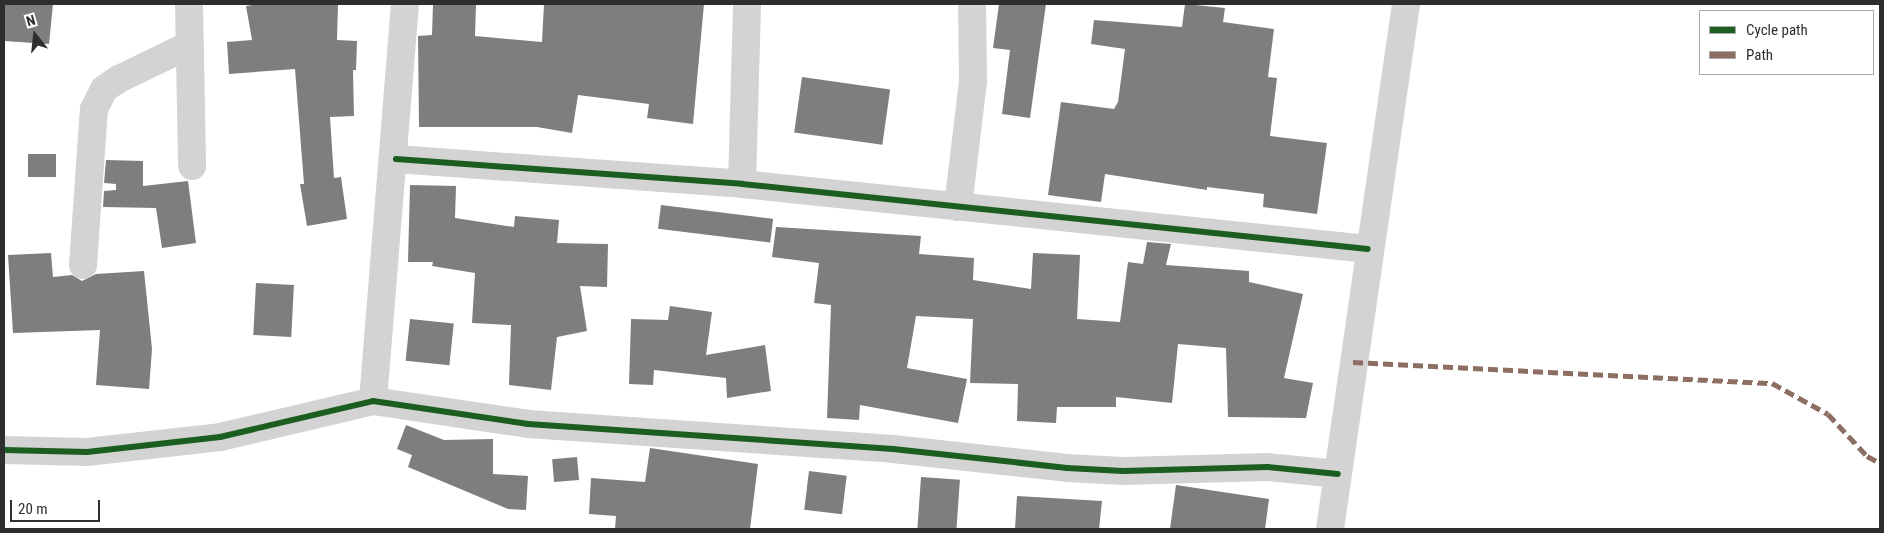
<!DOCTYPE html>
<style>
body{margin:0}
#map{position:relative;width:1884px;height:533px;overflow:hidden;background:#fff;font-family:"Roboto Condensed",sans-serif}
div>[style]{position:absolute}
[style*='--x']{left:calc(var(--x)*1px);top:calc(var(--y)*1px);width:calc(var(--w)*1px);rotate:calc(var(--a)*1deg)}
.building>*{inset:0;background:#7e7e7e;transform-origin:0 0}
.street>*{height:28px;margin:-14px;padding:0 14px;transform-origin:14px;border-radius:14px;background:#d3d3d3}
.quiet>*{height:5px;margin-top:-2.5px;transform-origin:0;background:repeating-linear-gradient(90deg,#8d6e63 0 10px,transparent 0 15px)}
.cycleway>*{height:6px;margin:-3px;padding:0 3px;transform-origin:3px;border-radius:3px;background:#1b5e20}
span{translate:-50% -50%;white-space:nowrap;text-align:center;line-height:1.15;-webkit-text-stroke:5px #fff;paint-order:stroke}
.frame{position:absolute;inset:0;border:5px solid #2e2e2e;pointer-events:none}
.legend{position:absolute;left:1699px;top:10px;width:175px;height:65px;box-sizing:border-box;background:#fff;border:1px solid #ababab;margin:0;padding:6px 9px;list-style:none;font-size:15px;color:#2e2e2e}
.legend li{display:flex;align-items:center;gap:10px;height:25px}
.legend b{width:25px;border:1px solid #ababab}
.north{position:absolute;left:10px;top:10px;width:50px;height:50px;-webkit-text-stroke:4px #fff;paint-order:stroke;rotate:344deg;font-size:14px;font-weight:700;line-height:20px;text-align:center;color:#2e2e2e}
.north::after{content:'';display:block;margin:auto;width:18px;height:22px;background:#2e2e2e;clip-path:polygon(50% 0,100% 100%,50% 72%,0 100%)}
.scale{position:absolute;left:10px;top:500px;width:90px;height:22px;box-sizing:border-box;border:2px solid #2e2e2e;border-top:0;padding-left:6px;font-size:15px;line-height:18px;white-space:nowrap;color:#2e2e2e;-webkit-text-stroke:4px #fff;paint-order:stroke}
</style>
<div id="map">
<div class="building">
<i style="clip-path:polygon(4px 4px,53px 4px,49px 44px,4px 41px)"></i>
<i style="clip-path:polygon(260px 4px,338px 4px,337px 40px,357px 41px,356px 70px,353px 70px,354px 116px,330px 117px,334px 178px,341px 177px,347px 219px,307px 226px,300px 184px,304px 184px,295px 69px,229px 74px,227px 42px,252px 40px,246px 6px)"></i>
<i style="clip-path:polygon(433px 4px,476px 4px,475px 36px,542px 42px,544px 4px,704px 4px,693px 124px,647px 118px,649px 104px,578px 95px,572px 133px,537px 127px,419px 127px,418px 36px,432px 35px)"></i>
<i style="clip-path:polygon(999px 4px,1046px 4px,1030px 118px,1002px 114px,1010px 50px,993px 48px)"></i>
<i style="clip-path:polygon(1185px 4px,1225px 8px,1223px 22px,1274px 29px,1268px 77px,1277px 78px,1270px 136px,1327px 143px,1317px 214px,1263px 207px,1264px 194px,1207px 187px,1207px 190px,1105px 174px,1101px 202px,1048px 195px,1061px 102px,1114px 109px,1118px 102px,1125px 49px,1091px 44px,1094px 20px,1182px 27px)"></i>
<i style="left:802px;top:77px;width:89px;height:56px;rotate:8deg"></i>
<i style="left:28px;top:154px;width:28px;height:23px"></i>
<i style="clip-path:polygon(106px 160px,143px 161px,143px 186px,188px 181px,196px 243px,162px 248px,156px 208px,103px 207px,104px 191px,116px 190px,116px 184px,104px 183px)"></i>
<i style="clip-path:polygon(410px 185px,456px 186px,455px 218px,514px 227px,515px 216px,559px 220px,557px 243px,608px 244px,607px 287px,580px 286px,587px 331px,557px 337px,551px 390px,509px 385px,511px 325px,472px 323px,475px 273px,432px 266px,433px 262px,408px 262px)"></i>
<i style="left:661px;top:205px;width:113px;height:24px;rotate:7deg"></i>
<i style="clip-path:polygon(776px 227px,921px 236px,919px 254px,974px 258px,973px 280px,1031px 289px,1033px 253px,1080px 255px,1077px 319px,1120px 322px,1128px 262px,1143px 264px,1147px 242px,1171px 244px,1166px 265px,1249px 271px,1249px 282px,1303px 294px,1284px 378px,1313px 383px,1306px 418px,1228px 417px,1226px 348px,1178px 344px,1172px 403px,1116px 397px,1116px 407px,1057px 407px,1056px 423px,1017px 421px,1018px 384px,970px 383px,973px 319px,916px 316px,907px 368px,967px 379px,958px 423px,860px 405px,859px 420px,827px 418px,831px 305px,814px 303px,819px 263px,772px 257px)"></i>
<i style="clip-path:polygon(51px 253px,53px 277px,72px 275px,82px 281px,96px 274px,144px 271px,152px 349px,149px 389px,96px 385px,100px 330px,13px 333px,8px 255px)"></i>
<i style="left:256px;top:283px;width:38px;height:52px;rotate:3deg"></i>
<i style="clip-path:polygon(670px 306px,712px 312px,706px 355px,765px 345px,771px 391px,727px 398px,726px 378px,654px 370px,653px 385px,629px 384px,631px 319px,668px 320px)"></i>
<i style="left:410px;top:319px;width:44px;height:42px;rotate:6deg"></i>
<i style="clip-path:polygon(406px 425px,444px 440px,493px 439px,493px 474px,528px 476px,526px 510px,508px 509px,408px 467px,412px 455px,397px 449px)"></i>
<i style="clip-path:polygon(650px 448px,758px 464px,750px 529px,615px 529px,616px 516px,589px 514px,591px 478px,645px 482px)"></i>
<i style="left:577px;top:457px;width:23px;height:25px;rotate:85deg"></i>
<i style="left:809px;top:471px;width:38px;height:39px;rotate:7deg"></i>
<i style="left:921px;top:477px;width:39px;height:52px;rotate:4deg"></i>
<i style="clip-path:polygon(1176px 485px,1269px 499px,1265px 529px,1170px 529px)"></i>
<i style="clip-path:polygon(1017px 496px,1102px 501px,1099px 529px,1015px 529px)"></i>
</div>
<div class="street">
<i style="--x:189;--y:4;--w:162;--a:88.9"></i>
<i style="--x:396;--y:159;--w:347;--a:4.1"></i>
<i style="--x:742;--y:184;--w:629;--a:5.93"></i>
<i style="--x:742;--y:184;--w:180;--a:-88.4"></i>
<i style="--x:958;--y:207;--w:126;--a:-83.2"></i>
<i style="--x:973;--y:82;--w:78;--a:-90.7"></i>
<i style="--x:83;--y:265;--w:156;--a:-86"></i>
<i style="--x:94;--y:109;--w:22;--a:-63"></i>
<i style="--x:104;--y:89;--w:18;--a:-34"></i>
<i style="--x:119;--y:79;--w:76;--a:-25.9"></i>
<i style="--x:373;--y:401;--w:398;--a:-85.4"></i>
<i style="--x:4;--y:450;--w:83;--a:1.4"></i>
<i style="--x:87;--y:452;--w:134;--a:-6.4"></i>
<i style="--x:220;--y:437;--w:157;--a:-13.2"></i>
<i style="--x:373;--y:401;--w:157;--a:8.4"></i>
<i style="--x:528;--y:424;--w:366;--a:3.9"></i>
<i style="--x:893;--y:449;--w:175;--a:6.2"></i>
<i style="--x:1067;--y:468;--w:56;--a:3.1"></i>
<i style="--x:1123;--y:471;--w:145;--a:-1.6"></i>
<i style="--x:1268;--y:467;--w:70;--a:5.7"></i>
<i style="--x:1330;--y:529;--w:530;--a:-81.76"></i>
</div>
<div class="quiet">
<i style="--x:1353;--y:362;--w:420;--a:2.9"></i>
<i style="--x:1772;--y:383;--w:64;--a:29"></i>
<i style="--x:1828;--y:414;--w:57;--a:47.1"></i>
<i style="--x:1867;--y:456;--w:15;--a:28"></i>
</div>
<div class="cycleway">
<i style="--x:396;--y:159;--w:347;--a:4.1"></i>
<i style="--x:742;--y:184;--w:629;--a:5.93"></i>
<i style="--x:4;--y:450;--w:83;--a:1.4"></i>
<i style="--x:87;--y:452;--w:134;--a:-6.4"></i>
<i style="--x:220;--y:437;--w:157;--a:-13.2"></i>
<i style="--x:373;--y:401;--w:157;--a:8.4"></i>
<i style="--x:528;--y:424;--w:366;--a:3.9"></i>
<i style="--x:893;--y:449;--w:175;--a:6.2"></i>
<i style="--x:1067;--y:468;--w:56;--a:3.1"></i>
<i style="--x:1123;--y:471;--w:145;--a:-1.6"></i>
<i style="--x:1268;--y:467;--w:70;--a:5.7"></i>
</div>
<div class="frame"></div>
<ul class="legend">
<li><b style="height:6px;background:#1b5e20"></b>Cycle path</li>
<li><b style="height:6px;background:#8d6e63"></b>Path</li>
</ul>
<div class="north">N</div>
<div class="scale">20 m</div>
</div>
